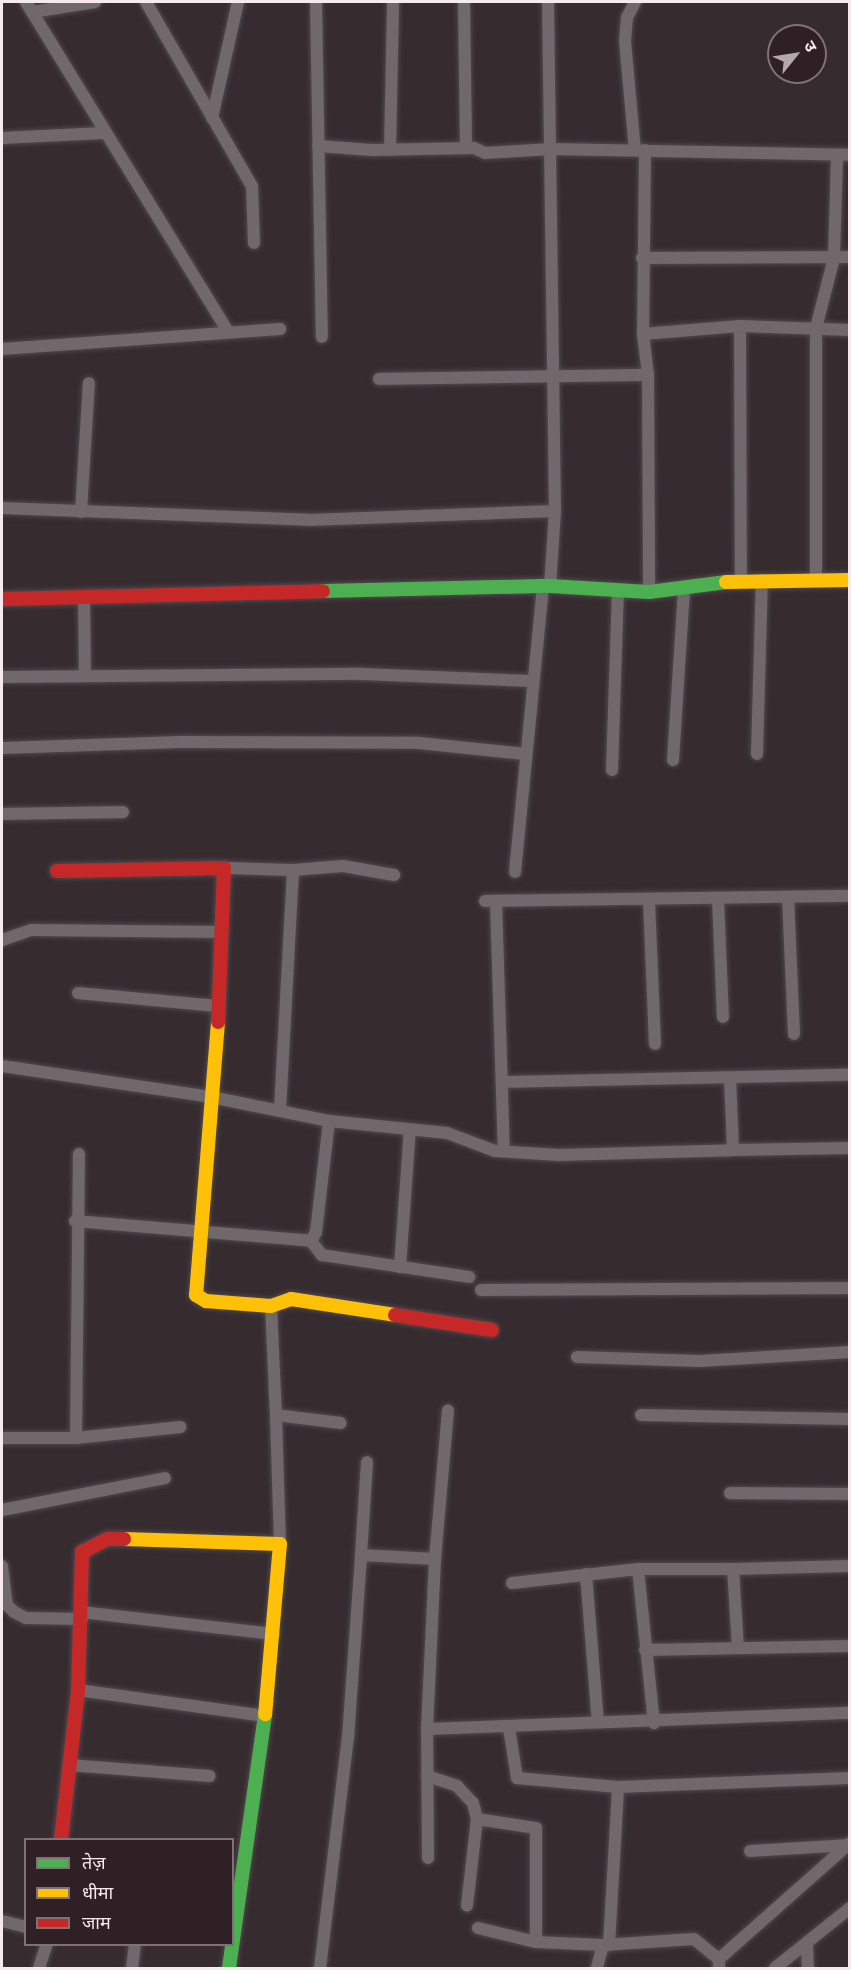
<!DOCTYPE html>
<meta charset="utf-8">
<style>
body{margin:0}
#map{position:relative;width:851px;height:1970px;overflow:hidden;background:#362c30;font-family:Quicksand,"Noto Sans Devanagari",sans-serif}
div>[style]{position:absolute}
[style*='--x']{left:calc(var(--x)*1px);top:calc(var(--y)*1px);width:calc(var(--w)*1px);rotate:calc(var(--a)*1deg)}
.roads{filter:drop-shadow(0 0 2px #50484c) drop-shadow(0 0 2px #50484c)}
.street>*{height:12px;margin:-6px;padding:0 6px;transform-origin:6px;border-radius:6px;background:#70686b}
.fast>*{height:14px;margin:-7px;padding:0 7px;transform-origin:7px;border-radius:7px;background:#4caf50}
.slow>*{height:14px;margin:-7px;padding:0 7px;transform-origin:7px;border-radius:7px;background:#ffc107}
.jam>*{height:14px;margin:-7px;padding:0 7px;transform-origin:7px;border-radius:7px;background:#c62828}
span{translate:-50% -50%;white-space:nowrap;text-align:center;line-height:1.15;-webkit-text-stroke:6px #2f2025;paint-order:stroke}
.frame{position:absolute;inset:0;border:3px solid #f6eaee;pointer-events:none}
.legend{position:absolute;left:24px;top:1838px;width:210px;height:108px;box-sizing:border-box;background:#2f2025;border:2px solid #7f7175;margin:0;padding:8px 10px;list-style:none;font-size:18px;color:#f6eaee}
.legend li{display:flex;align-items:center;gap:12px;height:30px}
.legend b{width:30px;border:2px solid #7f7175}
.north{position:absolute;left:767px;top:24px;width:60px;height:60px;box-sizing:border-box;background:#2f2025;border:2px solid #7f7175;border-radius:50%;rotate:60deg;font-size:16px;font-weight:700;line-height:24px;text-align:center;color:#f6eaee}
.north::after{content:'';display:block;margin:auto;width:21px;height:27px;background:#b3a8ac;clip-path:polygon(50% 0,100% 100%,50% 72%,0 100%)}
</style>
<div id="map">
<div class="roads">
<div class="street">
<i style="--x:26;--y:2;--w:387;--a:58.5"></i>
<i style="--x:146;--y:2;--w:212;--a:60.1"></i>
<i style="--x:252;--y:186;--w:57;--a:88"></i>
<i style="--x:316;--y:2;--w:335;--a:89"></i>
<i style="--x:464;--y:2;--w:145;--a:89.2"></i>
<i style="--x:548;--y:2;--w:509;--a:89.21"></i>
<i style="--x:555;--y:511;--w:75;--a:93.8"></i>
<i style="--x:635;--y:2;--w:18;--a:117"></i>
<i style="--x:627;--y:18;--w:23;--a:95"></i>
<i style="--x:625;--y:41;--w:109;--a:84.8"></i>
<i style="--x:32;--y:12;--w:64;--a:-9"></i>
<i style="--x:212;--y:118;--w:119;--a:-77.4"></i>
<i style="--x:2;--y:138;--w:101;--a:-2.8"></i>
<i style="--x:318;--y:146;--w:54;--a:4.2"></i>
<i style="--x:372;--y:150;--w:102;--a:-1.1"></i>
<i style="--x:474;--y:148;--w:12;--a:24"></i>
<i style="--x:485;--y:153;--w:66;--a:-3.5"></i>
<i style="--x:551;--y:149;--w:299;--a:1.1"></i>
<i style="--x:390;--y:150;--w:148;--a:-88.8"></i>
<i style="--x:645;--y:150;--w:184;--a:90.6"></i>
<i style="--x:643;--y:334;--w:41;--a:83"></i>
<i style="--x:648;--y:375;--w:217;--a:89.7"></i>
<i style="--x:642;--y:258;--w:208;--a:-0.3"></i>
<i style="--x:740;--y:326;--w:254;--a:89.8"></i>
<i style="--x:643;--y:334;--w:97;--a:-4.7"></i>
<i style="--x:740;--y:326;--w:110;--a:2.1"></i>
<i style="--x:2;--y:349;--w:279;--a:-4.1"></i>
<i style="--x:379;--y:379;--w:269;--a:-0.9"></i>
<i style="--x:2;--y:508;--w:307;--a:2.2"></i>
<i style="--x:309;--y:520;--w:246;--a:-2.1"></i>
<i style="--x:81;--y:512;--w:129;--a:-86.5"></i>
<i style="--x:816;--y:578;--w:250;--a:-90"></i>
<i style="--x:816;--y:328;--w:72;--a:-75.6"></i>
<i style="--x:834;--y:258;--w:103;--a:-88.3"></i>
<i style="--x:84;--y:596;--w:79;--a:89.3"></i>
<i style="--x:2;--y:677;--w:360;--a:-0.5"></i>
<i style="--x:362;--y:674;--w:170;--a:2.4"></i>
<i style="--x:2;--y:748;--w:178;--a:-1.9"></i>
<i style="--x:180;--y:742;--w:239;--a:0.2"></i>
<i style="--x:419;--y:743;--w:107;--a:5.9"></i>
<i style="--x:757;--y:754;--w:174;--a:-88.4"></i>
<i style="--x:673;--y:760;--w:170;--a:-86.3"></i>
<i style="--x:612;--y:770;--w:180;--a:-88.1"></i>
<i style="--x:2;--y:814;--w:121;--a:-0.9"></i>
<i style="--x:224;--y:868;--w:69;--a:1.7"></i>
<i style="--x:293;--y:870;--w:240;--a:93.1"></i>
<i style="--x:293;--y:870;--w:50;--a:-4.6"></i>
<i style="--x:343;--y:866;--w:52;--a:10"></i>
<i style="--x:515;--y:872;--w:286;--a:-84.4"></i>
<i style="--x:788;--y:897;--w:137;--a:87.5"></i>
<i style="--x:718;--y:899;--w:118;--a:87.6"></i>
<i style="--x:485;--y:901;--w:365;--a:-0.8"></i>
<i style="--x:496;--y:901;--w:250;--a:88.2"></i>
<i style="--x:649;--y:901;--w:143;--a:87.6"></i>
<i style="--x:2;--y:940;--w:31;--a:-19"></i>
<i style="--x:31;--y:930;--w:190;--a:0.6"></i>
<i style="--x:78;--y:993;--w:142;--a:5.3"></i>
<i style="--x:2;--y:1066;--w:211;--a:8.4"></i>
<i style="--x:211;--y:1097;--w:120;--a:11.5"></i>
<i style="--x:329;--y:1121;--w:119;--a:5.8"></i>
<i style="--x:447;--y:1133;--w:51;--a:20.6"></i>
<i style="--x:495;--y:1151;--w:64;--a:3.6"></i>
<i style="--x:559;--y:1155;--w:174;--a:-1.6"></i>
<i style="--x:730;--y:1078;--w:72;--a:87.6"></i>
<i style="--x:733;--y:1150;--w:117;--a:-1"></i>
<i style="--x:503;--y:1082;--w:347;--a:-1.2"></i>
<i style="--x:75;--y:1221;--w:237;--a:4.8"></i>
<i style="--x:311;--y:1241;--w:10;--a:-61"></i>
<i style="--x:316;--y:1232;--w:112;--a:-83.3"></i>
<i style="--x:311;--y:1241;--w:18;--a:52"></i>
<i style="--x:322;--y:1255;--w:149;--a:8.5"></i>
<i style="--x:400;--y:1267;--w:138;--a:-85.9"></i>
<i style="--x:481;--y:1290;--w:369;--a:-0.3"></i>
<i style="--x:271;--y:1306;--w:109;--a:87.4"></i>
<i style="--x:577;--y:1357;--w:123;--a:1.9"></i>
<i style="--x:700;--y:1361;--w:150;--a:-3.4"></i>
<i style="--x:641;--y:1415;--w:209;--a:1.1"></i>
<i style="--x:2;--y:1438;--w:74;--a:0"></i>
<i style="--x:76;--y:1438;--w:105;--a:-6"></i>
<i style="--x:76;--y:1438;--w:284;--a:-89.4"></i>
<i style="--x:730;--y:1493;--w:120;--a:0.5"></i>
<i style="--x:2;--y:1510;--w:166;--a:-11.1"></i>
<i style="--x:280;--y:1544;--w:129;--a:-91.8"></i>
<i style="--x:276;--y:1415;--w:65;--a:7"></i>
<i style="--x:361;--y:1555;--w:93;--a:-86.3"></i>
<i style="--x:2;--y:1566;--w:39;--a:83"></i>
<i style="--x:7;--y:1605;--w:10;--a:45"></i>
<i style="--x:14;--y:1612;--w:13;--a:27"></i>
<i style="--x:26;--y:1618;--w:56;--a:1"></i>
<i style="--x:638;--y:1569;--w:155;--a:84.1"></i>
<i style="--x:586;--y:1574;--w:148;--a:85.4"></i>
<i style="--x:512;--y:1583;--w:127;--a:-6.3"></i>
<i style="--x:638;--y:1569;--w:95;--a:0"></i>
<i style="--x:81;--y:1612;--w:194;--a:6.5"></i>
<i style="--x:738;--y:1648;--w:79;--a:-93.6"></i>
<i style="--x:733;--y:1569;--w:117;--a:-1.5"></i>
<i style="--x:645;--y:1650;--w:205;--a:-1.1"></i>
<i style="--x:78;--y:1690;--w:189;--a:7.9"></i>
<i style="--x:509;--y:1728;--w:51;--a:80.9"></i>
<i style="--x:517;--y:1778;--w:101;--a:5.1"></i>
<i style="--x:618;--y:1787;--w:232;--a:-2.2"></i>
<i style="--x:427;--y:1729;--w:423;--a:-2.2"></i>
<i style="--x:69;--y:1765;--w:141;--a:4.5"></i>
<i style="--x:427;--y:1776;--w:32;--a:18"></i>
<i style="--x:457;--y:1786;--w:23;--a:47"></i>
<i style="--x:473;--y:1803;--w:16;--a:76"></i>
<i style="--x:477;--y:1819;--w:87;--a:96.6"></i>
<i style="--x:477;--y:1819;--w:60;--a:8.7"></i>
<i style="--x:536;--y:1828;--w:114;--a:90"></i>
<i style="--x:750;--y:1851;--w:97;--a:-3.5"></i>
<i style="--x:428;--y:1858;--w:129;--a:-90.4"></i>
<i style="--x:427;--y:1729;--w:170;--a:-87.3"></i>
<i style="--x:435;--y:1559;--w:149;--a:-85"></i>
<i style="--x:2;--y:1921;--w:25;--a:14"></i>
<i style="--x:478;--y:1928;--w:60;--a:13.6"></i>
<i style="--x:536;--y:1942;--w:67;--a:2.6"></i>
<i style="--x:603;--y:1945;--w:24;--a:105"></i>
<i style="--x:807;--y:1943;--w:25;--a:88"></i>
<i style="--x:603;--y:1945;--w:91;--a:-3.8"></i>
<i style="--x:694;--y:1939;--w:32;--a:39"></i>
<i style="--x:719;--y:1959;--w:9;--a:90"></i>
<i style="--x:609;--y:1945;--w:158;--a:-86.7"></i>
<i style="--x:719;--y:1959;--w:175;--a:-41.5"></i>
<i style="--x:39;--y:1968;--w:25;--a:-72"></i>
<i style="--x:132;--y:1968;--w:24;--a:-83"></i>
<i style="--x:320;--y:1968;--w:232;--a:-83.1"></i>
<i style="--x:348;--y:1738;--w:183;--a:-85.9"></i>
<i style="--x:361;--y:1555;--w:74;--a:3.1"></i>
<i style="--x:775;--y:1968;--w:96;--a:-38.7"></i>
</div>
<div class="fast">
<i style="--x:323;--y:591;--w:227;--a:-1.3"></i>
<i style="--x:550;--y:586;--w:99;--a:3.5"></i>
<i style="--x:649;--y:592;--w:78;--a:-7.4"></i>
<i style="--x:229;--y:1968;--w:257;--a:-81.9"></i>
</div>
<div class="slow">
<i style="--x:726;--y:582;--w:124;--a:-0.9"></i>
<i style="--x:218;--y:1022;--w:274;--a:94.6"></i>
<i style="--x:196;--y:1295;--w:12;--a:31"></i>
<i style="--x:206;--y:1301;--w:65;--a:4.4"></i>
<i style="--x:271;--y:1306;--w:21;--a:-19"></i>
<i style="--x:291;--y:1299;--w:105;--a:8.7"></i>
<i style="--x:124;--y:1539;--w:156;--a:1.8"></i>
<i style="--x:280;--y:1544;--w:171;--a:95"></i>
</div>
<div class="jam">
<i style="--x:2;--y:599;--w:321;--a:-1.4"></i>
<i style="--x:57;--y:871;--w:167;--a:-1"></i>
<i style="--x:224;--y:868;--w:154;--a:92.2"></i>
<i style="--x:395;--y:1315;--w:98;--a:8.8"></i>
<i style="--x:61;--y:1840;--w:151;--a:-83.5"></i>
<i style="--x:78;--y:1690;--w:138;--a:-88.3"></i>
<i style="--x:82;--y:1552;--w:29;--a:-27"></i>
<i style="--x:108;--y:1539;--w:16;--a:0"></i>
</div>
</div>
<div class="frame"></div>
<ul class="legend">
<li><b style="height:8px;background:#4caf50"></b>तेज़</li>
<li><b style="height:8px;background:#ffc107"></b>धीमा</li>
<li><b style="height:8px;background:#c62828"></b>जाम</li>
</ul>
<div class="north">उ</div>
</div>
